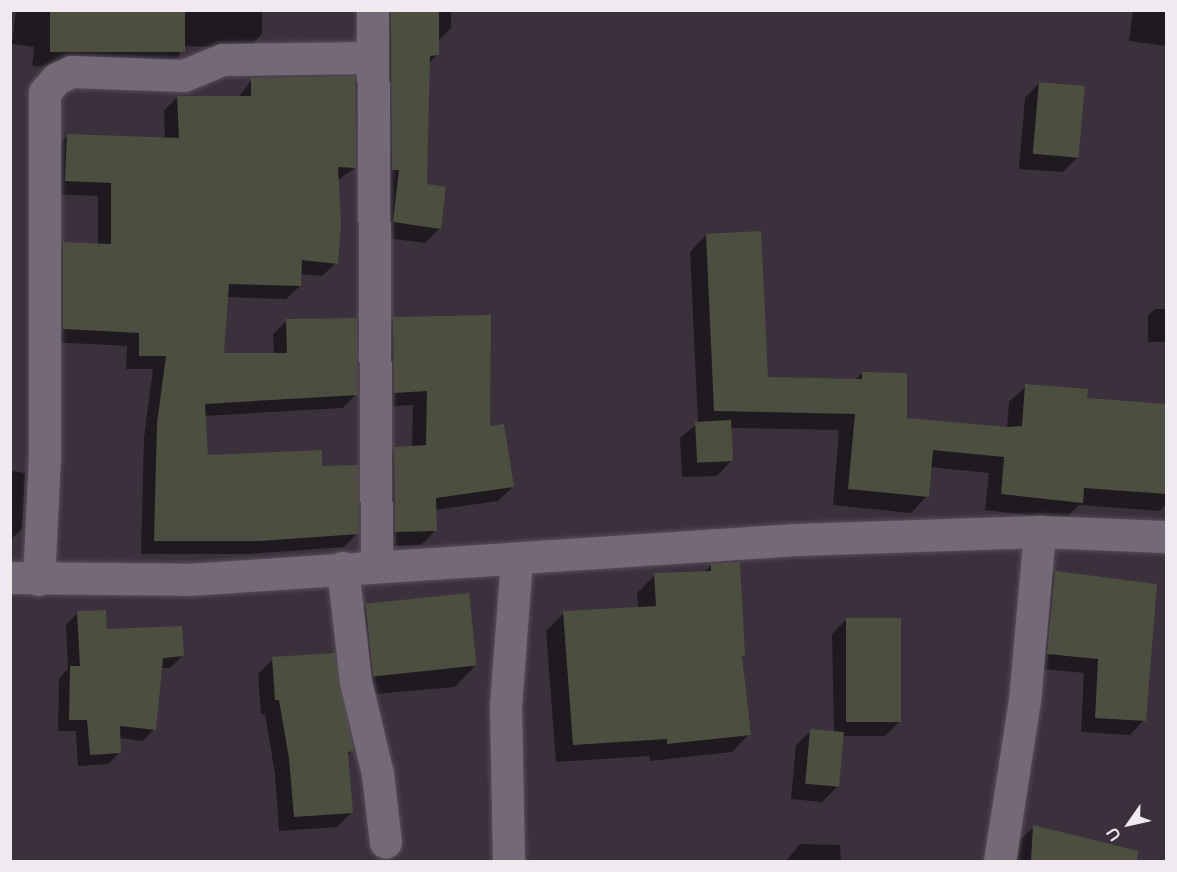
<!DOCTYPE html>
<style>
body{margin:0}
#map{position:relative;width:1177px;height:872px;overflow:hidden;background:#3b313d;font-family:"Varela Round",sans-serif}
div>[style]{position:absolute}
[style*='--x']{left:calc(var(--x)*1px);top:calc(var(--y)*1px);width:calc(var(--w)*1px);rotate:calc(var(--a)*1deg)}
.shadow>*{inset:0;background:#0007}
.building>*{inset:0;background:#4c4e3f;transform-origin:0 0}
.roads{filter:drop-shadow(0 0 2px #584f58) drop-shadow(0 0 2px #584f58)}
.minor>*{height:32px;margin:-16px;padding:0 16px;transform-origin:16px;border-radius:16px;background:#746976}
span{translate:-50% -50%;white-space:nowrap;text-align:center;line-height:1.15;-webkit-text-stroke:5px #3b313d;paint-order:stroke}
.frame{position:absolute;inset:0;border:12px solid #f0e9f0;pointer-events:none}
.north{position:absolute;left:1099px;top:794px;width:60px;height:60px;-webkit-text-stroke:4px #3b313d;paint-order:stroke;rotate:236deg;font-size:16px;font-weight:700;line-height:24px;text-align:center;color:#f0e9f0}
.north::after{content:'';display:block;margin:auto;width:21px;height:27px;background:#f0e9f0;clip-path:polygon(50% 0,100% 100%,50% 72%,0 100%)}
</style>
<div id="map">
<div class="shadow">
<i style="clip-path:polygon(16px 10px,262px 10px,262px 34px,248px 48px,181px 46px,179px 57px,165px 71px,32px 66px,34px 47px,12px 44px)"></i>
<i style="clip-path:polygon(367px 10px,451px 10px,451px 28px,437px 42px,437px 55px,428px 64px,426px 186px,440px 228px,425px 243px,379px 237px)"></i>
<i style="clip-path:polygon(1133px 10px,1166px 10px,1166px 46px,1129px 41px)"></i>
<i style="clip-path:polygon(252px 79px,355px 168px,337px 181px,336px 263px,322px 276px,300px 274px,300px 286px,286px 299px,226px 297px,222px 355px,274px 354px,273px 334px,287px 321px,356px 394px,343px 408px,204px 416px,206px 457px,320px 468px,357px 533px,344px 547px,246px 554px,141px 554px,144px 438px,153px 369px,126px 369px,127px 346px,50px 342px,50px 257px,64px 243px,98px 245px,98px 196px,52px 194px,54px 149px,68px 135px,165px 139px,164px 111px,177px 97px,238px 98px)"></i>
<i style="clip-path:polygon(1039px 83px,1078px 157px,1063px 172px,1019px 169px,1025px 98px)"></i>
<i style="clip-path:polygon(706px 235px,767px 378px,855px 380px,862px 373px,905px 419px,1007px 429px,1009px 402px,1026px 386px,1086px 400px,1166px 406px,1166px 504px,1159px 511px,1079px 505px,1065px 519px,985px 510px,989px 473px,930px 467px,927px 496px,911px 513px,833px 505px,839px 430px,730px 428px,731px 461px,717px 476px,682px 477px,680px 438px,698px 423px,690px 252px)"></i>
<i style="clip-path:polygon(1155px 309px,1166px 309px,1166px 342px,1148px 342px,1148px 316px)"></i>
<i style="clip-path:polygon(394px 319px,488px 428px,513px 487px,498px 501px,435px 510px,436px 530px,421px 545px,381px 546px,380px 463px,395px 448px,412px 448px,413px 405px,380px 407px,379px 333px)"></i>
<i style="clip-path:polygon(10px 367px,11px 471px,25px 473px,22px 529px,10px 540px)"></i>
<i style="clip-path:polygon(711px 565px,744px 655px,741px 658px,749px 734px,732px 752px,650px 761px,650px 756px,556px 762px,546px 631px,564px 613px,638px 608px,637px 593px,655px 575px,704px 573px)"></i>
<i style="clip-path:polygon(1055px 573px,1144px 720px,1130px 735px,1081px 732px,1084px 673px,1033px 668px,1040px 588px)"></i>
<i style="clip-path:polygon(366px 605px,476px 665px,455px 687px,353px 696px,345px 626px)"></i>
<i style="clip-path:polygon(78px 613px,105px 631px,182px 656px,170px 668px,161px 668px,154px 729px,143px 741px,119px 738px,120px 752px,108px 764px,78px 766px,76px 731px,58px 731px,59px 679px,68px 669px,66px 624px)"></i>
<i style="clip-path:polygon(847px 619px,900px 721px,885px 736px,842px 736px,837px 787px,822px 802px,791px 799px,796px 745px,811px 731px,834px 733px,832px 634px)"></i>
<i style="clip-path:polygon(273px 659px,352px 750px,347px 756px,351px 813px,337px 827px,279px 831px,275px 774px,265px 714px,261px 714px,258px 674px)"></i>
<i style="clip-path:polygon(1034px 827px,1116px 847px,1113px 862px,1013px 862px,1018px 855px,1019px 841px)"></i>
<i style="clip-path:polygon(800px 844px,840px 845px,841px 862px,785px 862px)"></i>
</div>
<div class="building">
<i style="left:50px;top:10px;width:135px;height:42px"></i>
<i style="clip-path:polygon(391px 10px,439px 10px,439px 55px,430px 56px,427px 184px,446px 187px,441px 229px,393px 222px,399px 170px,392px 170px)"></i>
<i style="clip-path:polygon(355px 76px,356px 168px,338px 167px,341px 226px,338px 264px,302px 260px,301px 286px,229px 284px,224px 353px,287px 353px,286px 319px,357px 318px,358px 395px,205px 404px,208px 455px,322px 450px,322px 466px,358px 465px,359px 534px,260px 541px,154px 541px,157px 423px,166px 356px,139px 356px,139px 333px,63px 329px,63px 242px,111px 244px,111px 183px,65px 181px,67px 134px,179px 138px,177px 96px,251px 96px,251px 78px)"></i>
<i style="left:1039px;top:82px;width:46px;height:72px;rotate:5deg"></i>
<i style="clip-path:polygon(761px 231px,768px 377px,862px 379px,862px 372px,907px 373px,907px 418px,1007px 427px,1022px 426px,1025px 384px,1088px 389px,1087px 398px,1167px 404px,1167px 494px,1084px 488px,1083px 503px,1001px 494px,1004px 457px,933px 450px,929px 497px,848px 489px,855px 414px,714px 411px,706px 234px)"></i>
<i style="clip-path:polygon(491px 315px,490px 426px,504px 424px,514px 487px,436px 498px,437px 531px,395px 532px,394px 447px,426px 445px,427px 391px,394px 393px,393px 317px)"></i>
<i style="left:731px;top:420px;width:41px;height:36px;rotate:87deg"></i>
<i style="clip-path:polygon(740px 562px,745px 656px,742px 656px,751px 735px,667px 744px,667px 739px,573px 745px,563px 611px,656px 606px,654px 573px,711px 571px,711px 564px)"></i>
<i style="clip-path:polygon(1055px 571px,1157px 584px,1146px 721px,1095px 718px,1098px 659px,1047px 654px)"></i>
<i style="left:469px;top:593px;width:73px;height:104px;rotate:84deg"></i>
<i style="clip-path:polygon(106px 610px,107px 629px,182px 626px,184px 656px,163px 658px,156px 730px,120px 726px,121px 753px,90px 755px,87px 720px,69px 720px,70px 666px,80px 666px,77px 611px)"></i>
<i style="left:846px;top:618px;width:55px;height:104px"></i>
<i style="clip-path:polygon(335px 653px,354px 751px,348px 752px,353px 813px,294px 817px,289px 758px,279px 700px,275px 700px,272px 657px)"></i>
<i style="left:810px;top:729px;width:34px;height:55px;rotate:5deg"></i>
<i style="clip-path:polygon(1033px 825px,1138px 851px,1137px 861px,1031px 861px)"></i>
</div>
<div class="roads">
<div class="minor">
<i style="--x:373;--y:10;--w:557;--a:89.59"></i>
<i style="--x:343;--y:568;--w:115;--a:83.5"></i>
<i style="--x:356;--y:682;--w:95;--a:76.6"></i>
<i style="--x:378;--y:774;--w:69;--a:83.4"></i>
<i style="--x:10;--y:578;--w:178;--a:0.6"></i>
<i style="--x:188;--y:580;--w:610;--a:-3.76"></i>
<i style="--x:797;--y:540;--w:243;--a:-1.9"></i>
<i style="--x:1040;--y:532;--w:126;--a:2.3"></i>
<i style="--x:39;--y:580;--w:123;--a:-87.2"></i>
<i style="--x:45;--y:457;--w:364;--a:-90"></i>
<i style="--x:45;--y:93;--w:18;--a:-49"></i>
<i style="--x:57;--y:79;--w:17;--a:-25"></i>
<i style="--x:72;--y:72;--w:112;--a:2"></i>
<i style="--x:184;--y:76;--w:42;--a:-22.3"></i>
<i style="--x:223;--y:60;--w:149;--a:-0.8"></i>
<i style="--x:509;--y:862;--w:156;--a:-91.1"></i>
<i style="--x:506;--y:706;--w:146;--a:-85.7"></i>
<i style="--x:1000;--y:862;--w:163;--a:-81.2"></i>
<i style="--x:1025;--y:701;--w:170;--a:-84.9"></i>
</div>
</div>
<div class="frame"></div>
<div class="north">U</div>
</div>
